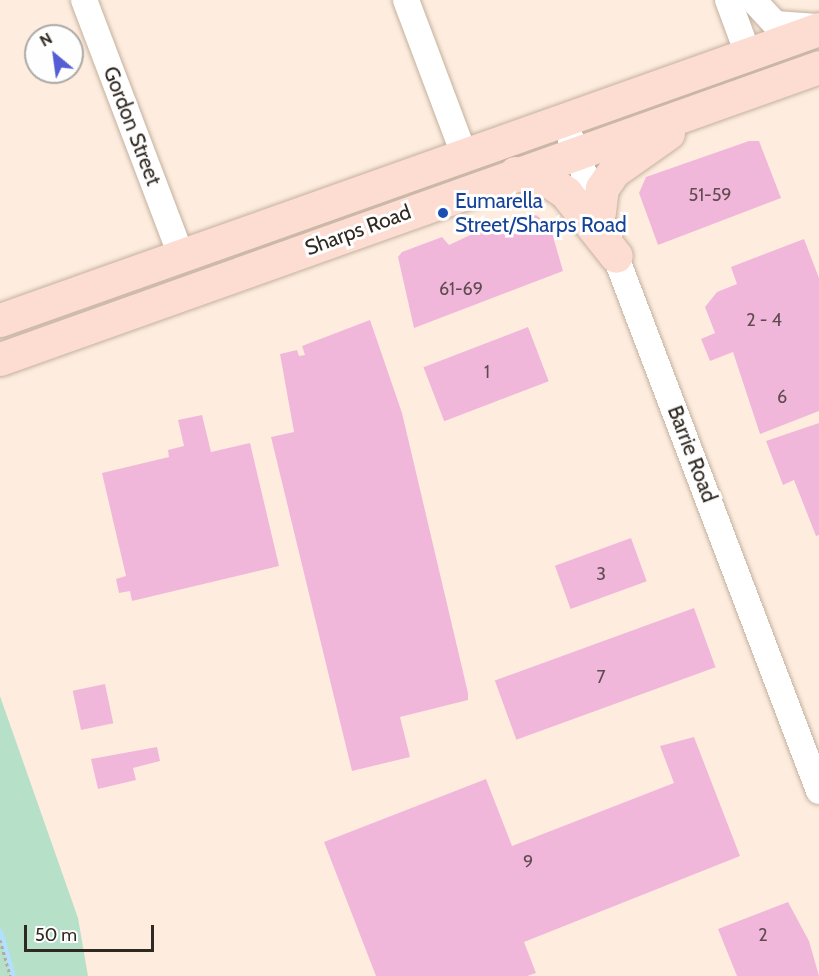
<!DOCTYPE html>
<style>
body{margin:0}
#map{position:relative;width:819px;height:976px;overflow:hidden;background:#feeddf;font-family:Cabin,sans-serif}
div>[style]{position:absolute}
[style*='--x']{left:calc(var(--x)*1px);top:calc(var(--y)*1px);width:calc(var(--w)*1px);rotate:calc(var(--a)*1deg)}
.green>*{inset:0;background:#b7e0c9}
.stream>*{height:5px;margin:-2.5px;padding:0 2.5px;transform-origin:2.5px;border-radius:2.5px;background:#b2e0ff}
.building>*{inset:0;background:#f0b7db;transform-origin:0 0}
.path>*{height:3px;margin-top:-1.5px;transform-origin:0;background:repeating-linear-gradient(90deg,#b5a89c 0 3px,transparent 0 6px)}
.roads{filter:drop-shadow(0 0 2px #c3b09e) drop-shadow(0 0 2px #c3b09e)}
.minor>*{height:26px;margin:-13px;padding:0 13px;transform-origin:13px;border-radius:13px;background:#fff}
.major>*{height:33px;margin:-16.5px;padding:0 16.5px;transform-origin:16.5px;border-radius:16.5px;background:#fddcd1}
.dots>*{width:16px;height:16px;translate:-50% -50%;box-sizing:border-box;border:3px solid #fefefe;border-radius:50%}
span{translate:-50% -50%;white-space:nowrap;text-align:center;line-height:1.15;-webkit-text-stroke:6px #fefefe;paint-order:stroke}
.number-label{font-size:18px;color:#604c50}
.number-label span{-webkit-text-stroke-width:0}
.street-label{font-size:21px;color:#302922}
.transit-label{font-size:21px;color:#164399}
.left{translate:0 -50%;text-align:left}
.north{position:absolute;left:24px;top:24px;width:60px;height:60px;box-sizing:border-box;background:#fefefe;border:2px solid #aca9a6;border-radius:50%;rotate:331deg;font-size:16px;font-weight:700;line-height:24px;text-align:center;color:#302922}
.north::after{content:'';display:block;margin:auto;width:21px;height:27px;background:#545dd4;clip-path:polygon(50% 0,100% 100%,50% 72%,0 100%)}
.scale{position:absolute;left:24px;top:925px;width:130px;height:27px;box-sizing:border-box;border:3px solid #302922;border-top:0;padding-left:8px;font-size:18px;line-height:21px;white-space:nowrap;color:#302922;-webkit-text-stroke:4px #fefefe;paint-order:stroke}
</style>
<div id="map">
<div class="green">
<i style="clip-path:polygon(0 696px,78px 918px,88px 976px,0 976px)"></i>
</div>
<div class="stream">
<i style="--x:0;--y:931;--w:47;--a:73.9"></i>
</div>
<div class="building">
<i style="clip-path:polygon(749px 141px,759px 141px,781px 198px,658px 245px,639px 193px,646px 177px)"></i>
<i style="clip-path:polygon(536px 215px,550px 226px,563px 271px,414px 328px,398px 257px,402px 252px,442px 237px,449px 245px,494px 224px,502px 231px)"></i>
<i style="clip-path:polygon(804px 239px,819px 278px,819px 411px,760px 434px,733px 352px,710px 361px,701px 339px,715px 333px,705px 307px,717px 292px,737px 284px,731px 267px)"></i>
<i style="clip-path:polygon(370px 320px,402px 413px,468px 693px,468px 700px,400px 717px,410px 757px,352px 771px,271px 437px,294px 432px,280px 354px,297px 350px,299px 356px,305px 355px,302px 346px)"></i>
<i style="left:528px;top:327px;width:58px;height:112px;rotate:69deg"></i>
<i style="clip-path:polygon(202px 415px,211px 452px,250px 443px,279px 566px,132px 601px,130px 591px,119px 593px,116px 579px,126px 576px,102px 473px,169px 457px,168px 450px,184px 446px,178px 420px)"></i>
<i style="clip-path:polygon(819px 423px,819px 535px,816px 536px,794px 480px,783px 485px,766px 441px)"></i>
<i style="left:631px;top:538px;width:46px;height:81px;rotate:70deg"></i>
<i style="left:694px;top:608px;width:63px;height:212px;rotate:70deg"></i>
<i style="left:105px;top:684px;width:40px;height:33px;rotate:78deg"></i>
<i style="clip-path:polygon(694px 737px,740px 856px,524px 942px,536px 973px,527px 976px,376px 976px,324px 842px,486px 779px,512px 846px,674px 783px,660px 746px)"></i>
<i style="clip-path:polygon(157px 747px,160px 761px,133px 768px,136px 780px,98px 789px,91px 759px)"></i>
<i style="clip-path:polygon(788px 902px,809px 941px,819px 976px,737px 976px,718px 929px)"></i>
</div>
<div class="path">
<i style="--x:0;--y:940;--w:37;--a:74"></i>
</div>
<div class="roads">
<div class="minor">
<i style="--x:84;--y:0;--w:271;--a:69.2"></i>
<i style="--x:406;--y:0;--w:165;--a:69.4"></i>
<i style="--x:728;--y:0;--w:58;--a:69.7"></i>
<i style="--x:753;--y:0;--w:33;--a:47"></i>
<i style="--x:775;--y:24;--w:39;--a:4"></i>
<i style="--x:563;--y:118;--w:720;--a:69.17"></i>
</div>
<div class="major">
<i style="--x:515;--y:173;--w:35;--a:13"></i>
<i style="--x:549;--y:181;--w:21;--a:35"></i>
<i style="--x:566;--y:193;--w:80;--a:51.6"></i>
<i style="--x:599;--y:212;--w:24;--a:-83"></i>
<i style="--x:602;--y:188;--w:21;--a:-55"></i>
<i style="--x:614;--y:171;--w:66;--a:-35.1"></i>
<i style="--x:0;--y:320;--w:869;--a:-19.56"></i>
<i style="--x:0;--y:359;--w:869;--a:-19.62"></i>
</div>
</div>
<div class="dots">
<i style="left:443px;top:213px;background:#1a4fb4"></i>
</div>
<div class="number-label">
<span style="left:710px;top:195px">51-59</span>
<span style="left:461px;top:289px">61-69</span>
<span style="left:764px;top:320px">2 - 4</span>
<span style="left:487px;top:372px">1</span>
<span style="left:782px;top:397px">6</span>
<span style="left:601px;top:574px">3</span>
<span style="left:601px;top:677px">7</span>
<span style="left:528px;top:862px">9</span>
<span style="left:763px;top:935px">2</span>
</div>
<div class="street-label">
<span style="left:132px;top:126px;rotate:69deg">Gordon Street</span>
<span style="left:358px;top:230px;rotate:-20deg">Sharps Road</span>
<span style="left:692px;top:454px;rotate:69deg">Barrie Road</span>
</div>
<div class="transit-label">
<span class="left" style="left:455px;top:213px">Eumarella<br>Street/Sharps Road</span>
</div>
<div class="north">N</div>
<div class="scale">50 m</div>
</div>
